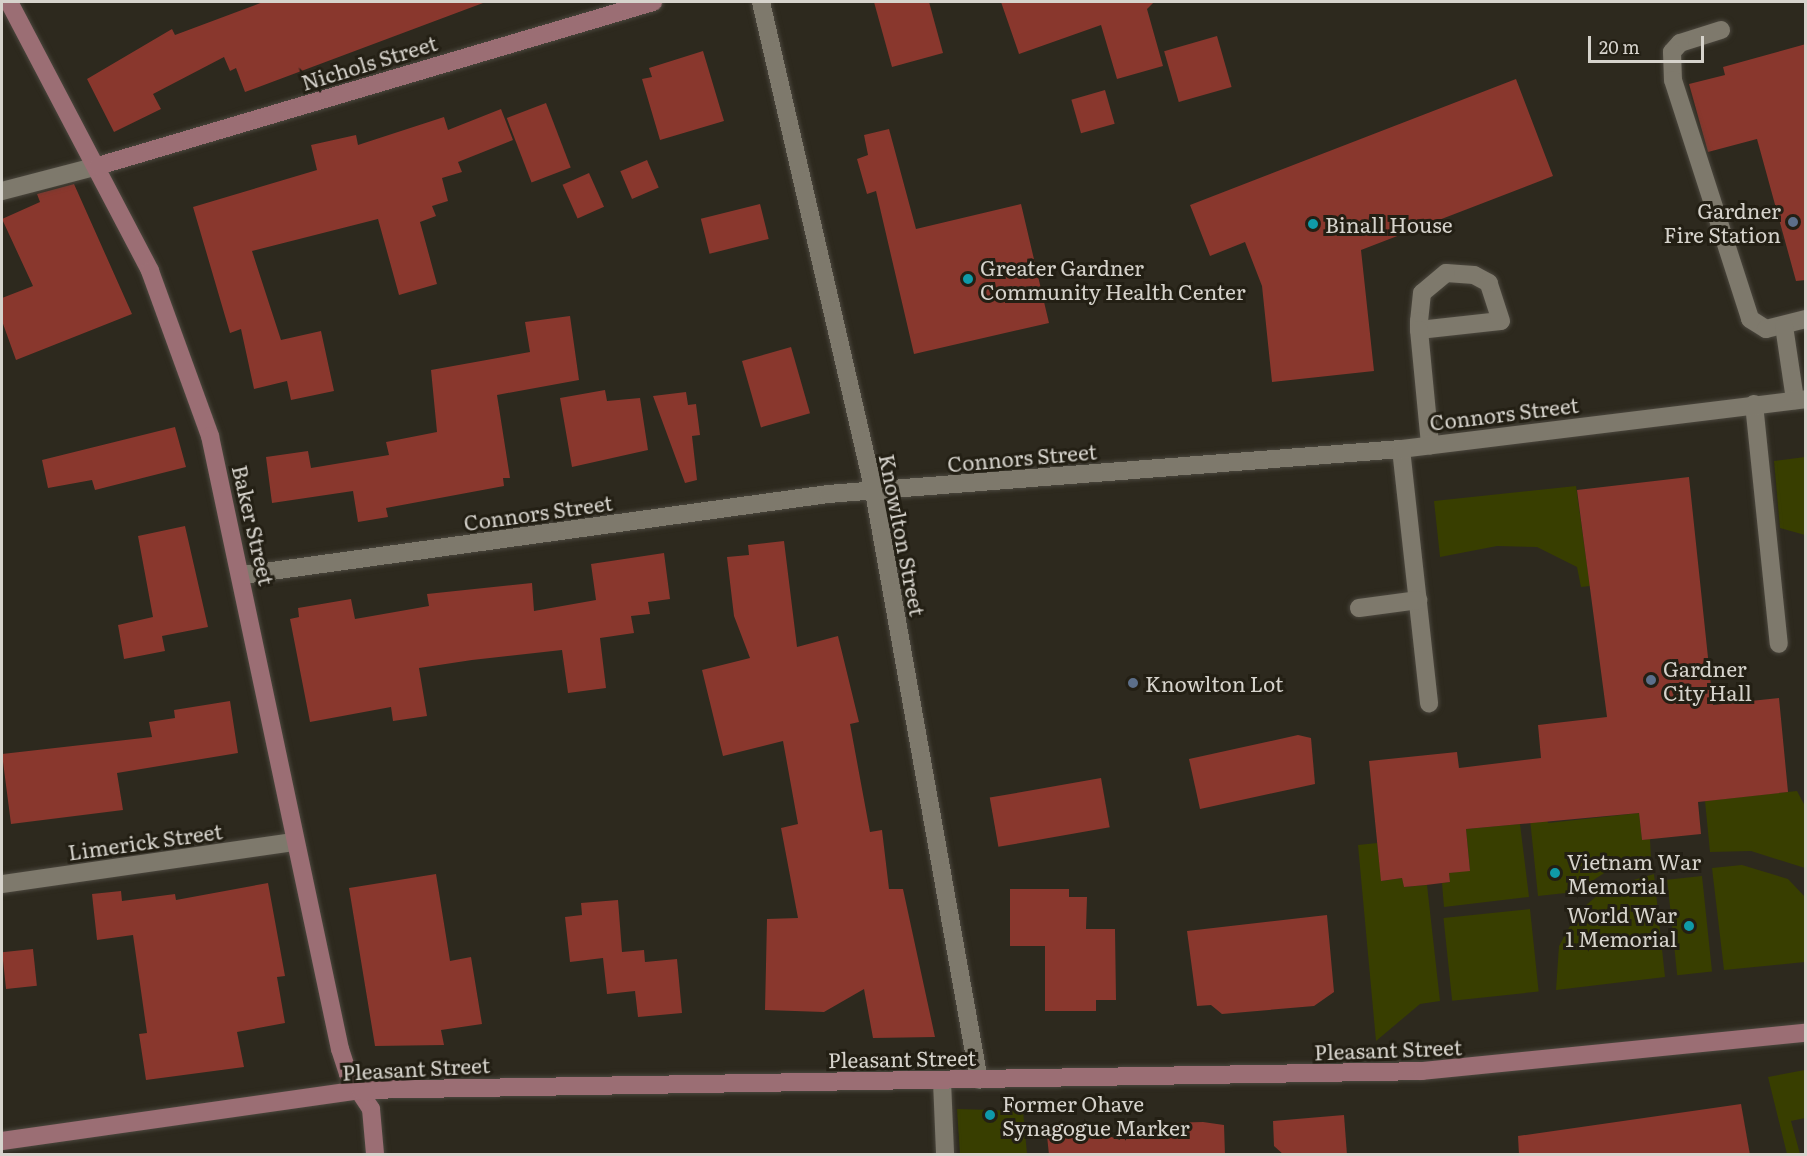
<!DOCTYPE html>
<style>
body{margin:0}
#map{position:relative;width:1807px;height:1156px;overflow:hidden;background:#2d291e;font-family:Literata,serif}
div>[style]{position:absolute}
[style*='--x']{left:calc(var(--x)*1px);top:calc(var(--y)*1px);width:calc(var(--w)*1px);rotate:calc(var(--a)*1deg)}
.green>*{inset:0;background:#383e00;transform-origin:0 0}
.building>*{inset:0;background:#89372d;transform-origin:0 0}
.roads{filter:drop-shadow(0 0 2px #4b473e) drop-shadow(0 0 2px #4b473e)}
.lane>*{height:18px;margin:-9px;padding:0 9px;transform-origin:9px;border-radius:9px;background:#7e796c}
.street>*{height:18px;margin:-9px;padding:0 9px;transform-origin:9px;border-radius:9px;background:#7e796c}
.secondary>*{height:18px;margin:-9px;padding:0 9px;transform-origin:9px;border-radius:9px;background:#9b6e74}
.dots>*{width:16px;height:16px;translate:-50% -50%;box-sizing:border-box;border:3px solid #231f14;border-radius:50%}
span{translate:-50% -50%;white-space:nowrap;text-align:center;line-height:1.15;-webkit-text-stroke:6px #231f14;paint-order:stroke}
.street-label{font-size:21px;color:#d6d3cc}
.poi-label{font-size:21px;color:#d6d3cc}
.right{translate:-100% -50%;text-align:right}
.left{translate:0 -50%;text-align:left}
.frame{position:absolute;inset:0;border:3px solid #d6d3cc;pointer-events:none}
.scale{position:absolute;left:1588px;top:36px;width:116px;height:27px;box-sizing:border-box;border:3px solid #d6d3cc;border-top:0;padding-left:8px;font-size:18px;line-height:21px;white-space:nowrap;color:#d6d3cc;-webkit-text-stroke:4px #231f14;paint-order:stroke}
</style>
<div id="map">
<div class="green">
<i style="clip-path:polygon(1805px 457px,1806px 457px,1805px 535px,1780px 528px,1774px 461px)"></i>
<i style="clip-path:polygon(1576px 486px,1590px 586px,1581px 587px,1577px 567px,1537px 547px,1497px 546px,1440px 557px,1434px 501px)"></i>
<i style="clip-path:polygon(1543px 778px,1548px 823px,1639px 813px,1642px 840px,1650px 839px,1651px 858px,1615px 866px,1575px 892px,1538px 896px,1526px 781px)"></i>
<i style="clip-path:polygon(1797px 791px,1805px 806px,1805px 868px,1751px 851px,1710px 852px,1705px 801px)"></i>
<i style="clip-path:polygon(1520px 824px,1529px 897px,1444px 907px,1442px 883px,1450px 882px,1449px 873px,1470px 870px,1466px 829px)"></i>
<i style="clip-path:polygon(1377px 843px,1382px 881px,1402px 878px,1404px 887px,1427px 885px,1440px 1001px,1420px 1004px,1376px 1041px,1358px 845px)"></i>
<i style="clip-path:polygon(1742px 865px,1788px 879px,1805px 897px,1805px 962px,1724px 970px,1712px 868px)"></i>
<i style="clip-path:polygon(1654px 874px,1665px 977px,1556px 990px,1559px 946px,1577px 913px,1606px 888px)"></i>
<i style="left:1702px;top:876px;width:96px;height:35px;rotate:84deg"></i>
<i style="left:1530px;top:909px;width:83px;height:87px;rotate:84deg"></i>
<i style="clip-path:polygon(1805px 1070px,1805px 1118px,1791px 1121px,1800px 1154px,1787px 1154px,1768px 1077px)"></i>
<i style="clip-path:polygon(957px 1109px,1023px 1111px,1027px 1154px,960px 1154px)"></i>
</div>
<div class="building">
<i style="clip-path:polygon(263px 2px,483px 2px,483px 3px,245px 92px,236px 68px,230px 71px,224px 57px,153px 94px,161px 109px,114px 132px,87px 79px,172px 29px,175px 35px)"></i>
<i style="clip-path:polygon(874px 2px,929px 2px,943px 53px,892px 67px)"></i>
<i style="clip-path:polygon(1001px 2px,1154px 2px,1147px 9px,1163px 66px,1117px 79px,1101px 25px,1019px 54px)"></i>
<i style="left:1217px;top:36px;width:53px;height:55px;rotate:74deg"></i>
<i style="clip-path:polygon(1806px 44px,1806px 280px,1796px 281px,1757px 139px,1708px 152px,1689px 84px,1725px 75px,1723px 67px)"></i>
<i style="clip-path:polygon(703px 51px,724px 121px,660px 140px,642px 79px,652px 77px,649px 68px)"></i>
<i style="clip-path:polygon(1516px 79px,1553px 176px,1361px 250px,1374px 371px,1272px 382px,1262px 286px,1245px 242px,1210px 256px,1190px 205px)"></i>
<i style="left:1105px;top:90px;width:35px;height:35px;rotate:74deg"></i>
<i style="left:546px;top:103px;width:69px;height:42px;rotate:69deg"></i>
<i style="clip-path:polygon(501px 109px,513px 140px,458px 162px,462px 172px,442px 178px,448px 201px,432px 206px,436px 216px,420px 222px,437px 284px,399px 295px,378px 219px,252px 251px,281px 340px,321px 331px,334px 391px,291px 400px,287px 381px,254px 389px,241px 329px,230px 333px,193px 207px,317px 170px,311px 145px,356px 135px,358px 145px,444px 117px,448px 130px)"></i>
<i style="clip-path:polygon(889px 129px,916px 229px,1021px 204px,1049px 323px,914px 354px,876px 191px,867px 194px,857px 159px,868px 155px,864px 135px)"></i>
<i style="left:647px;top:160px;width:30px;height:29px;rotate:67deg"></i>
<i style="left:589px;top:173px;width:37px;height:29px;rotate:66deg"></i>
<i style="clip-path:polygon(74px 184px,132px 314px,16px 360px,2px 321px,2px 298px,33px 286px,2px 219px,40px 202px,37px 194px)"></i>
<i style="left:760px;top:204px;width:36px;height:61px;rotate:76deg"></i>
<i style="clip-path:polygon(570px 316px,579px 380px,497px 395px,510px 478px,503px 478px,504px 486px,386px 508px,388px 517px,358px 522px,353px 491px,272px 503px,266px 457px,308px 451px,311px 468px,389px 455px,386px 442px,437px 432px,431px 370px,530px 352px,525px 322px)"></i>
<i style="left:791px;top:347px;width:69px;height:51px;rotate:74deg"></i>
<i style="clip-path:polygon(605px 390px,607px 401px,640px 398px,648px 450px,572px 467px,560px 398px)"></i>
<i style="clip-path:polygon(686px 392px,688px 405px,696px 404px,700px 435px,692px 436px,697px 480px,685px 483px,653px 396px)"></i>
<i style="clip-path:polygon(175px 427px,186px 467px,95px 490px,92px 480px,48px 488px,42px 460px)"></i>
<i style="clip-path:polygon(1689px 477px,1713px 705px,1779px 698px,1788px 792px,1698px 802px,1701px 834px,1642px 840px,1639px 813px,1466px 829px,1470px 871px,1449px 873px,1450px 882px,1426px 885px,1404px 887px,1402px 878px,1381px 881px,1369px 761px,1457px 752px,1459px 768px,1541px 758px,1538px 725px,1607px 717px,1577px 490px)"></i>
<i style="clip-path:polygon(185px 526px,208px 627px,162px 636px,165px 651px,124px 659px,118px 625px,153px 617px,138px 536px)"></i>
<i style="clip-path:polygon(784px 541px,797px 647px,838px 636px,859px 722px,850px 724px,870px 832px,882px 830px,889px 889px,903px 889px,935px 1037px,873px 1038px,864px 989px,824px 1012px,765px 1010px,767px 919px,798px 918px,781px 828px,798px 824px,783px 741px,723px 756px,702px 670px,750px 658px,734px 616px,727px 557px,749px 555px,748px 545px)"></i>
<i style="clip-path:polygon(664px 553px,670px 599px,648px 602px,650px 614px,631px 616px,634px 633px,600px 638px,606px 688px,568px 693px,562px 650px,472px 660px,419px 668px,427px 716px,393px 721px,391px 707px,310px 722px,290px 619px,299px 617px,298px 608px,351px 599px,355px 619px,429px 606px,427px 594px,532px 583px,534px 611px,596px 600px,591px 564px)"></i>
<i style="clip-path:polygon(230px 701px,238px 753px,117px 773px,123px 810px,11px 824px,2px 754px,152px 737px,149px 722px,175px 718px,174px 710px)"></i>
<i style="clip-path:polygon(1298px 735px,1311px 738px,1315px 784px,1200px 809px,1189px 759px)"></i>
<i style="left:1101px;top:778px;width:50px;height:113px;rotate:80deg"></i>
<i style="clip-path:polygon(436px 874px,450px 961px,471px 957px,482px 1024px,441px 1030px,444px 1045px,375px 1046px,349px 888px)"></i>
<i style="clip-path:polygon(268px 883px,285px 976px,277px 977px,285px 1023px,237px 1032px,244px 1067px,146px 1080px,139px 1034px,147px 1033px,133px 935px,97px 940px,92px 894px,121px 891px,122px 901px,175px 894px,176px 900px)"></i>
<i style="clip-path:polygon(1010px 889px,1069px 889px,1069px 897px,1087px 897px,1086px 929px,1115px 929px,1116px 1000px,1096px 1000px,1096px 1011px,1045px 1011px,1045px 946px,1010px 946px)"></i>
<i style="clip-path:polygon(618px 900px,622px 952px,644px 950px,645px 962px,677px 959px,682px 1013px,638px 1017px,635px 991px,607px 994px,603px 958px,570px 962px,565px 917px,582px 915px,581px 903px)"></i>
<i style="clip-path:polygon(1327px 915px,1334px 992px,1314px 1006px,1222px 1014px,1211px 1005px,1197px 1006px,1187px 931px)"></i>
<i style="left:33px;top:949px;width:37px;height:31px;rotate:84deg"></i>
<i style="clip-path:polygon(1741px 1104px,1750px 1155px,1519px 1155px,1518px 1136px)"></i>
<i style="clip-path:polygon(1344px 1115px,1347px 1155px,1284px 1155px,1274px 1146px,1273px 1121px)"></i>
<i style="clip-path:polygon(1203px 1122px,1224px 1125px,1225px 1155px,1049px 1155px,1046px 1126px,1071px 1123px,1120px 1140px,1120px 1128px,1131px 1124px)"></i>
</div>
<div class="roads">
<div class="lane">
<i style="--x:1721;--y:30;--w:43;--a:162.4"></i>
<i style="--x:1680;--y:43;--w:12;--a:132"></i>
<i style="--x:1672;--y:52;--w:28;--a:88"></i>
<i style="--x:1673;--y:80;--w:251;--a:72.1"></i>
<i style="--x:1750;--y:319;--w:19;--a:32"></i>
<i style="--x:1766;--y:329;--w:41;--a:-14"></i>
<i style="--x:1784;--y:326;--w:75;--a:81.5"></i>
<i style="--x:1419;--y:330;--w:82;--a:-6.3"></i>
<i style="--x:1501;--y:321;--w:40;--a:-108"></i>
<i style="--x:1489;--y:283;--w:17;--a:-152"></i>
<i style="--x:1474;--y:275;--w:28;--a:-176"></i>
<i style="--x:1446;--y:273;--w:31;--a:140"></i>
<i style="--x:1422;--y:293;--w:28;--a:96"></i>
<i style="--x:1419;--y:321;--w:9;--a:90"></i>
<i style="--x:1419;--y:330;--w:116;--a:84.5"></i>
<i style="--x:1754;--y:404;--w:241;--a:84.1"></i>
<i style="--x:1401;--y:449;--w:256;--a:83.7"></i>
<i style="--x:1359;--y:608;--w:60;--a:-7.7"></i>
<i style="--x:942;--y:1081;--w:73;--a:87.6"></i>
</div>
<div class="street">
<i style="--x:761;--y:2;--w:503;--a:77.01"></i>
<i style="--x:874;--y:492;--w:597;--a:79.88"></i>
<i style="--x:2;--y:191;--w:99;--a:-14.6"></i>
<i style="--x:243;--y:575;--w:591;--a:-7.88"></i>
<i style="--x:828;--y:494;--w:575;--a:-4.49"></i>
<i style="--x:1401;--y:449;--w:408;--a:-7"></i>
<i style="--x:2;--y:884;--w:296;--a:-8.2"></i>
</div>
<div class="secondary">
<i style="--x:9;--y:2;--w:304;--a:62.3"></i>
<i style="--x:150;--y:271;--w:176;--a:70"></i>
<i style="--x:210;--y:436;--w:627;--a:78.03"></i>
<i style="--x:340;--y:1049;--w:26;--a:72"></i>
<i style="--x:348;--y:1074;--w:42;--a:56.7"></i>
<i style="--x:371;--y:1109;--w:45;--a:84.9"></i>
<i style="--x:98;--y:166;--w:579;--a:-16.46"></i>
<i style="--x:2;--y:1141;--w:362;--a:-8.1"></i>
<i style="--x:360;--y:1090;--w:1062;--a:-1.02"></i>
<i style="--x:1422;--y:1071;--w:386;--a:-5.7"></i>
</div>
</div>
<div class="dots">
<i style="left:1793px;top:222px;background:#5c6f8a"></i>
<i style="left:1313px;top:224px;background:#0f9aa8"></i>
<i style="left:968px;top:279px;background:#0f9aa8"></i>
<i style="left:1651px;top:680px;background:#5c6f8a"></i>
<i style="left:1133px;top:683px;background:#5c6f8a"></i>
<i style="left:1555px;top:873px;background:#0f9aa8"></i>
<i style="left:1689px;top:926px;background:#0f9aa8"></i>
<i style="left:990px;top:1115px;background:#0f9aa8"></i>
</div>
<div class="street-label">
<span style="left:369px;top:62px;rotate:-17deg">Nichols Street</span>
<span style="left:1504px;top:413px;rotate:-7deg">Connors Street</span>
<span style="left:1022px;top:457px;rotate:-5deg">Connors Street</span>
<span style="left:538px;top:512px;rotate:-8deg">Connors Street</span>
<span style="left:254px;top:525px;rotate:77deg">Baker Street</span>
<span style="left:903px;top:535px;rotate:79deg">Knowlton Street</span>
<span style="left:145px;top:841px;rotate:-8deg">Limerick Street</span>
<span style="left:1388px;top:1049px;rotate:-2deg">Pleasant Street</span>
<span style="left:902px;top:1058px;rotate:-1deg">Pleasant Street</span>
<span style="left:416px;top:1068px;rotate:-3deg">Pleasant Street</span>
</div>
<div class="poi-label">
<span class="right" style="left:1781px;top:222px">Gardner<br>Fire Station</span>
<span class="left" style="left:1325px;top:224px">Binall House</span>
<span class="left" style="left:980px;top:279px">Greater Gardner<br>Community Health Center</span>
<span class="left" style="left:1663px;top:680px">Gardner<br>City Hall</span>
<span class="left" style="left:1145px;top:683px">Knowlton Lot</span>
<span class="left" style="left:1567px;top:873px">Vietnam War<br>Memorial</span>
<span class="right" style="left:1677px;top:926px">World War<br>1 Memorial</span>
<span class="left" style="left:1002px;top:1115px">Former Ohave<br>Synagogue Marker</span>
</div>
<div class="frame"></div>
<div class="scale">20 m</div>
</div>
